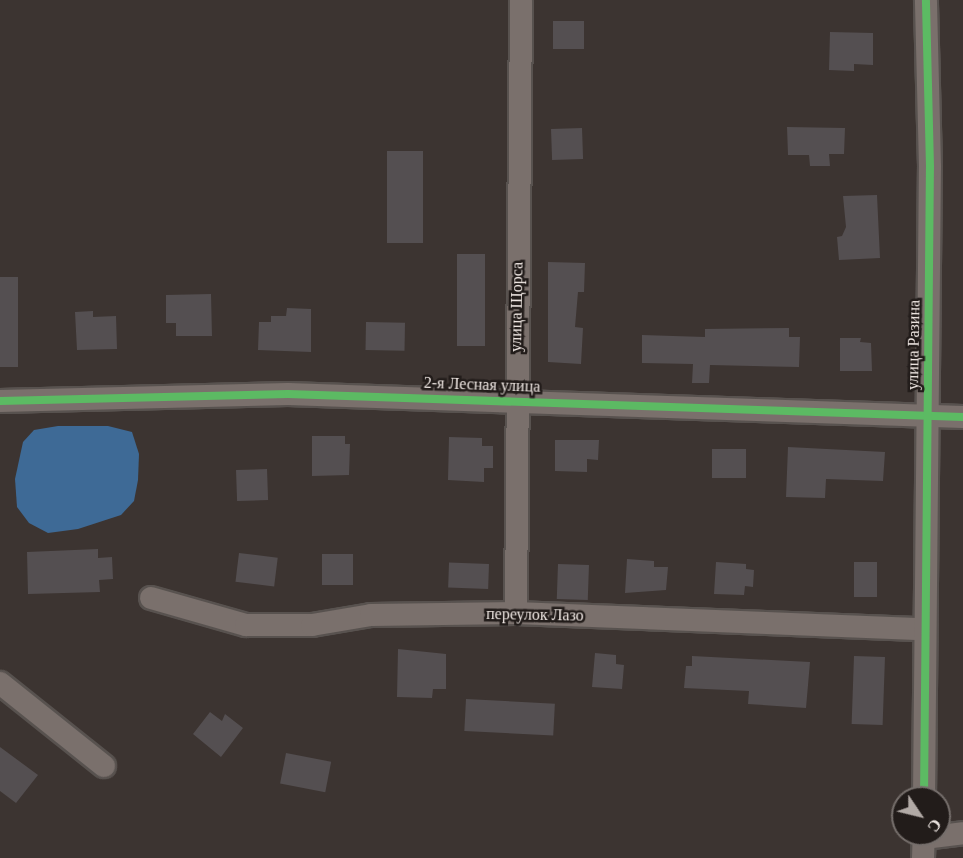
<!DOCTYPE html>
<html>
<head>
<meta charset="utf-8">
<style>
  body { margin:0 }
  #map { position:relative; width:963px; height:858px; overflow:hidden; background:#3c3431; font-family:Georgia,serif }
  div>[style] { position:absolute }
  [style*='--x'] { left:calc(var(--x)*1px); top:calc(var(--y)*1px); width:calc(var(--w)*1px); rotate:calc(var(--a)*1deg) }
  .water>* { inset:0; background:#3e6a96 }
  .building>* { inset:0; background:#544f51; transform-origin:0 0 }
  .roads { filter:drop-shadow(2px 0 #58524f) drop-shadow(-2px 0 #58524f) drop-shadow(0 2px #58524f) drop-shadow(0 -2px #58524f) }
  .minor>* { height:22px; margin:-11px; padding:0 11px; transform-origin:11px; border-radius:11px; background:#7a706c }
  .cycleway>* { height:8px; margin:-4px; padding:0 4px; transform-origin:4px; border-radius:4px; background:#5cba63 }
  span { translate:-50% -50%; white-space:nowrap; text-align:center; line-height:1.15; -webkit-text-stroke:5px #221c1a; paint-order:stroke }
  .street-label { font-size:16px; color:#f1e9e5 }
  .north { position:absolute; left:891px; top:786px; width:60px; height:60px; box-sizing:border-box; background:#221c1a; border:2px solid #756e6b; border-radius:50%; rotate:125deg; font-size:16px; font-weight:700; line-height:24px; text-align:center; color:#f1e9e5 }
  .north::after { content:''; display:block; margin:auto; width:21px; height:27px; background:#b2aaa6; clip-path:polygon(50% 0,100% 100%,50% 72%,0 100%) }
</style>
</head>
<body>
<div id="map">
  <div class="water">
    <i style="clip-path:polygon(58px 426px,108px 426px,132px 432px,139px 454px,138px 480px,134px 501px,121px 515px,78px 529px,48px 533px,29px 523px,17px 507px,15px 479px,23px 442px,34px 430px)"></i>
  </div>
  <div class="building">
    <i style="left:553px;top:21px;width:31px;height:28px"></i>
    <i style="clip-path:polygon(830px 32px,873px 33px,873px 65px,854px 64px,854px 71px,829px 70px)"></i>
    <i style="clip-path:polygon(787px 127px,845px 128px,844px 154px,829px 154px,830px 166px,810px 166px,809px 155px,788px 155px)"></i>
    <i style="left:582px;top:128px;width:31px;height:31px;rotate:88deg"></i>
    <i style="left:387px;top:151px;width:36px;height:92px"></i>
    <i style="clip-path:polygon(877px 195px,880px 258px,839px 260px,837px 237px,842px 236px,846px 227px,843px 196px)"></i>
    <i style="left:457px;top:254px;width:28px;height:92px"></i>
    <i style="clip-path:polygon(548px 262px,585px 263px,584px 292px,578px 292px,575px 327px,583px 328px,581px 364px,548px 362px)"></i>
    <i style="left:0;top:277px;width:18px;height:90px"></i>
    <i style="clip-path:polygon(211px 294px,212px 336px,176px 336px,176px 323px,166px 323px,166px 295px)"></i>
    <i style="clip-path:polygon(287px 308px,311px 309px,311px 352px,258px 350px,259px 322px,271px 322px,271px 316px,286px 316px)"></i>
    <i style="clip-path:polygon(93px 311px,93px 317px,116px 316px,117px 349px,77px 350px,75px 312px)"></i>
    <i style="left:366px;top:322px;width:39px;height:28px;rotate:1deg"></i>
    <i style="clip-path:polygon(789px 328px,789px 337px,800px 337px,799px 367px,710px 365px,709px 383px,692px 383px,693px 364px,642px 363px,642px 335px,705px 337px,705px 329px)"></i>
    <i style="clip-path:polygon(840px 338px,861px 338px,860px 342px,871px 343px,872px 371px,840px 371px)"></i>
    <i style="clip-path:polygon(312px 436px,345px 436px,345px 444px,350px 444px,349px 475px,312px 476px)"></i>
    <i style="clip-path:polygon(449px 437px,482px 438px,482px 446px,493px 446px,493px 468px,484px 468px,484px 482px,448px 480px)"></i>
    <i style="clip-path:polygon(555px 440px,599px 440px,598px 460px,587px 459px,587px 472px,555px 471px)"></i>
    <i style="clip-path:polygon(788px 447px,885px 452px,883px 481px,826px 479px,825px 498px,786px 497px)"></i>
    <i style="left:712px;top:449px;width:34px;height:29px"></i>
    <i style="left:267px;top:469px;width:31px;height:31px;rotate:88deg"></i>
    <i style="clip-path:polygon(98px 549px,98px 558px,112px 557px,113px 579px,99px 580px,100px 592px,28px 594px,27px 552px)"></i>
    <i style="left:239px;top:553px;width:39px;height:29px;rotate:7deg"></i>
    <i style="left:353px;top:554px;width:31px;height:31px;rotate:90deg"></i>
    <i style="clip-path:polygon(627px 559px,654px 561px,654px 567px,668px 567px,666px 590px,625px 593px)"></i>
    <i style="clip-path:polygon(716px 562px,746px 564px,746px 569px,754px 570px,753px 587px,745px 586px,744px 595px,714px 594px)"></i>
    <i style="left:854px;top:562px;width:23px;height:35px"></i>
    <i style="left:489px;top:564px;width:25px;height:40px;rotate:92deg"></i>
    <i style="left:558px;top:564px;width:31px;height:35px;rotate:2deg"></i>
    <i style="clip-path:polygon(398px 649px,446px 654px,446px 689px,433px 689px,432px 698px,397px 697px)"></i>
    <i style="clip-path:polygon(595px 653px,616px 655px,616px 664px,624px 665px,622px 689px,592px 687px)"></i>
    <i style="clip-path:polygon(692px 656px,810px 662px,806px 708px,748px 704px,749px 691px,684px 688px,686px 666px,692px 666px)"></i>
    <i style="left:854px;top:656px;width:31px;height:68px;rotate:2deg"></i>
    <i style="left:466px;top:699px;width:89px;height:32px;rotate:3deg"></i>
    <i style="clip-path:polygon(210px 712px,222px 721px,225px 714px,243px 728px,221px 757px,193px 734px)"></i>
    <i style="clip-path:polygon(0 747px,38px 775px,16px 803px,0 791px)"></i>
    <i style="left:286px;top:753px;width:46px;height:31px;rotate:11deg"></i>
  </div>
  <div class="roads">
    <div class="minor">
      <i style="--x:0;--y:401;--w:288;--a:-1.4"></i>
      <i style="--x:288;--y:394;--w:675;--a:1.95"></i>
      <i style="--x:151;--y:598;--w:99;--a:15.9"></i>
      <i style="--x:246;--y:625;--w:66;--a:0"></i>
      <i style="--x:312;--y:625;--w:60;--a:-9.6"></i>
      <i style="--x:371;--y:615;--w:145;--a:-0.8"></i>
      <i style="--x:516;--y:613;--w:407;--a:2.3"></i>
      <i style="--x:516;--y:613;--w:613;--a:-89.53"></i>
      <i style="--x:0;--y:683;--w:133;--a:38.6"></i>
      <i style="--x:924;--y:798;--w:631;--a:-89.46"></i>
      <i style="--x:930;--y:167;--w:167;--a:-91.4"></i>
      <i style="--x:924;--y:838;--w:39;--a:-7"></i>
      <i style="--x:923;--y:858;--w:24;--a:-88"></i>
    </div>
  </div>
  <div class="cycleway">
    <i style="--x:0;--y:401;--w:288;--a:-1.4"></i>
    <i style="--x:288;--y:394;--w:675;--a:1.95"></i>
    <i style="--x:924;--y:798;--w:631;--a:-89.46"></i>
    <i style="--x:930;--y:167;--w:167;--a:-91.4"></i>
  </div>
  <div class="street-label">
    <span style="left:517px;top:307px;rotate:-89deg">улица Щорса</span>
    <span style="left:914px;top:345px;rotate:-89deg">улица Разина</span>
    <span style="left:482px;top:385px;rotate:2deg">2-я Лесная улица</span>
    <span style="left:535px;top:615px;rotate:1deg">переулок Лазо</span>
  </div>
  <div class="north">С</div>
</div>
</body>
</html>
